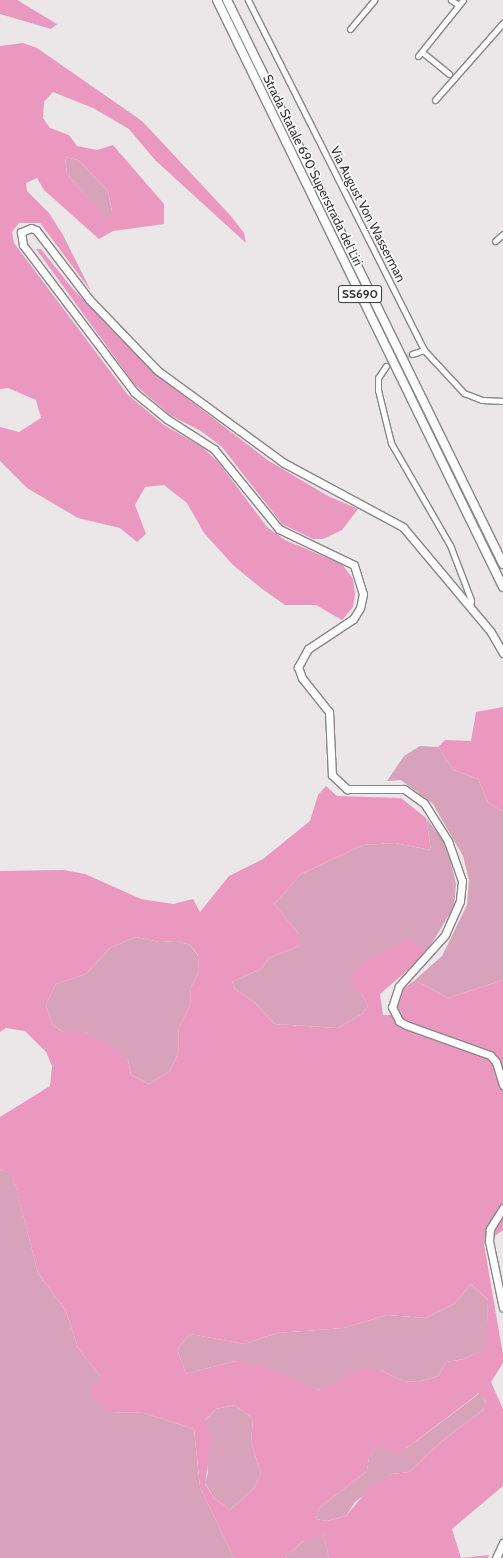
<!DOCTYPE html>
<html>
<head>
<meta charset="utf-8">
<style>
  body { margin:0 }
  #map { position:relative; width:503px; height:1558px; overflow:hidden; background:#ebe6e8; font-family:Cabin,sans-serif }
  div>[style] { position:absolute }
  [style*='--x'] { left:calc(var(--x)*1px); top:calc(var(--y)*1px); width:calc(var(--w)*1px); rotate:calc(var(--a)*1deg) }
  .green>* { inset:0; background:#d8a2bb }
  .forest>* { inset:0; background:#eb98c0 }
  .minor-tunnel>* { height:5px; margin-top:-2.5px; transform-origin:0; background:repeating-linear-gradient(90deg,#c7c2c4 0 5px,transparent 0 7.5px) }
  .roads { filter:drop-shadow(1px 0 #8a8688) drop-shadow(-1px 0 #8a8688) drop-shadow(0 1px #8a8688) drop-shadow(0 -1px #8a8688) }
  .minor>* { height:5px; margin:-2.5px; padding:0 2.5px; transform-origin:2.5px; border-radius:2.5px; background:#fff }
  .secondary>* { height:7px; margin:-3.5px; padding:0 3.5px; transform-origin:3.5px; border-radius:3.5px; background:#fff }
  .trunk>* { height:8px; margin:-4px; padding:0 4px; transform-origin:4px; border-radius:4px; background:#fff }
  span { translate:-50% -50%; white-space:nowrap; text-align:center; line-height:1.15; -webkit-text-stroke:3px #fff; paint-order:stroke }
  .shield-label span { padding:1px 3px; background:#fff; border:1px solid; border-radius:3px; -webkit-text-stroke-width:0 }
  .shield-label { font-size:12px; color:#363435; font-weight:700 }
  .street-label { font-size:13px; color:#363435 }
</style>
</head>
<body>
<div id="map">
  <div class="green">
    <i style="clip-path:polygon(65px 157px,78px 160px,108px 191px,112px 212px,108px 222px,67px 174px)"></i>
    <i style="clip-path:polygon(420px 746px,438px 747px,454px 770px,478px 779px,488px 802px,503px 812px,503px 980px,448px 998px,415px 980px,442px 956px,467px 905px,469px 880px,463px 856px,433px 804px,401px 780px,387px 781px,404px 756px)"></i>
    <i style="clip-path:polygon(426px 818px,443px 840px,450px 859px,456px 884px,454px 907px,424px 956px,361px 993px,368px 1006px,362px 1014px,338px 1028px,275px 1024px,254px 1002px,235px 989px,232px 982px,261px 969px,269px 958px,299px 946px,299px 934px,274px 904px,301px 874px,363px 845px,395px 843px,431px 850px)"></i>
    <i style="clip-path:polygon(136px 937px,159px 942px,177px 941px,190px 945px,198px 956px,199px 971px,191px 987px,190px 1005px,179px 1027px,178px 1053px,170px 1071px,149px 1084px,131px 1075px,128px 1060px,85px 1032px,63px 1032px,52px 1024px,46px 1005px,56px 984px,86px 974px,110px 948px)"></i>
    <i style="clip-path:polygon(0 1169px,13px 1175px,38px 1273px,66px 1311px,78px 1348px,100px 1376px,109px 1412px,144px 1413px,194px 1429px,200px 1487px,234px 1558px,0 1558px)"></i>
    <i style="clip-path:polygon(471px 1284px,488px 1300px,487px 1348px,464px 1359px,446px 1362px,438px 1376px,418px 1382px,403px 1381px,380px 1370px,319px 1390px,235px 1361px,186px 1374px,177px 1349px,190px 1334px,244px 1344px,277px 1333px,344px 1328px,387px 1315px,425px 1318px,454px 1304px)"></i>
    <i style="clip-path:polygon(480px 1393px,486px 1403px,483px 1410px,441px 1442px,409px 1472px,392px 1474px,355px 1502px,346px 1516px,327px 1521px,316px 1519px,319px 1508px,367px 1471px,369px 1457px,378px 1444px,407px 1448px)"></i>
    <i style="clip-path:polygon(235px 1405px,253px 1419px,251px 1442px,261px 1474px,254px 1488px,230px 1510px,214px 1498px,205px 1483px,208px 1473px,205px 1420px,216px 1409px)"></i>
    <i style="clip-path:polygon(323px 1533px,329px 1558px,285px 1558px,302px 1542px)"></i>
  </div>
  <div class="forest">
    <i style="clip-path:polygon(0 0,17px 0,57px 24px,51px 29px,0 14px)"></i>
    <i style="clip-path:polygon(evenodd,23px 43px,37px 48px,142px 121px,230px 215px,244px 233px,246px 243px,155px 160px,129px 129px,93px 108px,53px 92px,44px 102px,43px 118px,50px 128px,69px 135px,77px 146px,97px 150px,113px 145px,164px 204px,164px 224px,113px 231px,99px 239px,44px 190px,37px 178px,26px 183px,27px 191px,49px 213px,63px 235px,91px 291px,40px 223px,19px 223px,12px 232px,14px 243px,128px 395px,164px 425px,202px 447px,219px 463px,267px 527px,285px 540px,342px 564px,353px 579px,355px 594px,353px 607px,342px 620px,316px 605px,285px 605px,261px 588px,233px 565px,204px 533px,187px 503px,164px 485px,145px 487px,135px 505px,146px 534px,137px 542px,120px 528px,78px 518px,27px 488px,0 461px,0 427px,19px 432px,41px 418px,36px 400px,8px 388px,0 389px,0 46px,23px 43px,65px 157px,78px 160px,108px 191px,112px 211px,108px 221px,67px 174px,65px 157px)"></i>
    <i style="clip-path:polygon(36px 249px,41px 249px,72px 288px,158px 376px,269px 461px,328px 496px,358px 509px,342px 530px,323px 539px,313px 539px,282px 524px,222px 447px,201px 431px,170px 415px,135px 385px)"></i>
    <i style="clip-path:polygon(503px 707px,503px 812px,488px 802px,478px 779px,454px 770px,438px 747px,445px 740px,471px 741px,476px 712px)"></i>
    <i style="clip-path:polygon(evenodd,326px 786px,337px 796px,401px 798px,426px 818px,431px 850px,395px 843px,363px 845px,301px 874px,274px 904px,299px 934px,299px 946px,269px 958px,261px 969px,232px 982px,235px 989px,254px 1002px,275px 1024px,338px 1028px,362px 1014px,368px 1006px,361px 993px,350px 987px,355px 968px,408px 939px,420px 944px,424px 956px,380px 994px,383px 1015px,399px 1015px,396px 1006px,402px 990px,415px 980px,448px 998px,503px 980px,503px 1230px,484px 1244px,503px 1355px,503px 1363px,491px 1382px,503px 1409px,503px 1486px,452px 1529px,461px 1558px,489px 1555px,488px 1558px,329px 1558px,323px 1534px,302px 1542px,285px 1558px,234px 1558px,200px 1487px,194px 1429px,144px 1413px,109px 1412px,89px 1393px,100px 1376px,78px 1348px,66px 1311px,38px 1273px,13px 1176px,0 1169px,0 1117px,50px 1086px,52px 1066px,46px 1052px,25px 1031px,6px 1028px,0 1032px,0 871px,64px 870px,85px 874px,141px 899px,173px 904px,193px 899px,200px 912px,229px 876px,263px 859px,310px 821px,318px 795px,326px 786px,136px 937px,159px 942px,177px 941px,190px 945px,198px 955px,199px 971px,191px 987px,190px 1005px,179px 1027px,178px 1053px,170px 1071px,149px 1084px,131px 1075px,128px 1060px,116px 1048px,85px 1032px,63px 1032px,52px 1024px,46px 1005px,56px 984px,86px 974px,110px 948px,136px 937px,326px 786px,471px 1284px,488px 1300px,486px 1348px,464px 1359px,446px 1362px,438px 1376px,418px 1382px,403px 1381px,380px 1370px,362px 1368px,319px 1390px,261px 1365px,235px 1361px,186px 1374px,177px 1349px,190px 1334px,244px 1344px,277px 1333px,344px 1328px,387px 1315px,425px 1318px,454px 1304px,471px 1284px,326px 786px,479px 1393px,486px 1402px,483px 1410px,441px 1442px,409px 1472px,392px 1474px,371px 1486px,346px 1516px,327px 1521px,316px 1519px,319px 1508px,367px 1471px,369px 1457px,378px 1445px,395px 1453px,407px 1448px,479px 1393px,326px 786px,235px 1405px,253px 1419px,251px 1442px,261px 1474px,254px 1488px,230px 1510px,214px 1498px,205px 1484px,212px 1438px,205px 1420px,216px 1409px,235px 1405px)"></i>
  </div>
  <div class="minor-tunnel">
    <i style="--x:386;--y:366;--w:29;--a:-25"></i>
  </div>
  <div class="roads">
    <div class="minor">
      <i style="--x:248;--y:0;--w:392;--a:63.3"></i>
      <i style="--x:424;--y:350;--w:59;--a:47.1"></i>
      <i style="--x:464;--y:393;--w:19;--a:21"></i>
      <i style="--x:482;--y:400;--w:21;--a:3"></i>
      <i style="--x:451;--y:0;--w:9;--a:32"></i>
      <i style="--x:350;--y:29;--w:38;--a:-50"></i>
      <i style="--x:422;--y:52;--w:35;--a:39"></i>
      <i style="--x:418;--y:56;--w:72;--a:-51.2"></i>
      <i style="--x:435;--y:100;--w:103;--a:-48.6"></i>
      <i style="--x:495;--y:241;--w:11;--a:-41"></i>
      <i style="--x:412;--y:354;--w:13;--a:-18"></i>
      <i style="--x:386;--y:366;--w:14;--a:124"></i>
      <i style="--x:378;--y:378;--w:12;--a:90"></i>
      <i style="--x:378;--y:390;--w:55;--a:76.2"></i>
      <i style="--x:391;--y:443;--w:118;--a:60"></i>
      <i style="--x:450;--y:545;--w:59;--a:69.1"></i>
      <i style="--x:471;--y:600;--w:7;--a:98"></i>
    </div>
    <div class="secondary">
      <i style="--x:503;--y:653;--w:24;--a:-120"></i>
      <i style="--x:491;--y:632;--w:137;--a:-130"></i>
      <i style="--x:403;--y:527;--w:135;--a:-151.7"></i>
      <i style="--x:284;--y:463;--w:157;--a:-143.8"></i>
      <i style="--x:157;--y:370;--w:98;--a:-133.8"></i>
      <i style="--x:89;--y:299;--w:87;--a:-127.5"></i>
      <i style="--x:36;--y:230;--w:5;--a:-158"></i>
      <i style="--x:31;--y:228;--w:11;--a:158"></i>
      <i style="--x:21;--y:232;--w:13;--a:81"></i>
      <i style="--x:23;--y:245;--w:184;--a:52.9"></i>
      <i style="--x:134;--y:392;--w:43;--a:39.3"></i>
      <i style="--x:167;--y:419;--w:56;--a:32.6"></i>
      <i style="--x:214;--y:449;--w:103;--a:50.9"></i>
      <i style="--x:279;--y:529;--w:83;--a:25.6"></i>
      <i style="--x:354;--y:565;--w:30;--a:73"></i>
      <i style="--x:363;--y:594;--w:14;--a:102"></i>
      <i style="--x:360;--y:608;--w:13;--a:122"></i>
      <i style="--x:353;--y:619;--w:54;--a:146.3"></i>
      <i style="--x:308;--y:649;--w:21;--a:119"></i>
      <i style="--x:298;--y:667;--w:12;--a:70"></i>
      <i style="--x:302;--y:678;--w:43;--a:51.5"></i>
      <i style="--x:329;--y:712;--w:63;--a:87.3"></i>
      <i style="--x:332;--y:775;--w:21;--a:43"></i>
      <i style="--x:347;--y:789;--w:57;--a:0"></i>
      <i style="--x:404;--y:789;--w:24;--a:35"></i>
      <i style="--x:424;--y:803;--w:45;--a:57.7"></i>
      <i style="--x:448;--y:841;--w:42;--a:70.7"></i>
      <i style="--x:462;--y:881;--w:20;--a:96"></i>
      <i style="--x:460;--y:901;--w:37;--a:114"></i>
      <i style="--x:445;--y:935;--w:69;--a:132"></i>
      <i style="--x:399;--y:986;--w:22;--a:108"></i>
      <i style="--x:392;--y:1007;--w:16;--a:63"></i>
      <i style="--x:399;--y:1021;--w:8;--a:30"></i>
      <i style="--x:406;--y:1025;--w:89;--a:19.7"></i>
      <i style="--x:490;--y:1055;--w:9;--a:49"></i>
      <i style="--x:496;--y:1062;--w:24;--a:73"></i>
      <i style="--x:503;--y:1208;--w:25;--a:122"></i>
      <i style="--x:490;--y:1229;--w:12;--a:95"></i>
      <i style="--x:489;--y:1241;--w:68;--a:78.2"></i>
      <i style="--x:496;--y:1558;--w:17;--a:-65"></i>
    </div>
    <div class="trunk">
      <i style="--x:217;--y:0;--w:653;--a:64.02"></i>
      <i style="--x:227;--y:0;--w:628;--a:63.92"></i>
    </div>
  </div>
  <div class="shield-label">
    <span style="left:360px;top:294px">SS690</span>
  </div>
  <div class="street-label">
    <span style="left:313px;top:170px;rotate:64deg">Strada Statale 690 Superstrada del Liri</span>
    <span style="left:368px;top:214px;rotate:63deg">Via August Von Wasserman</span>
  </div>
</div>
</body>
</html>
